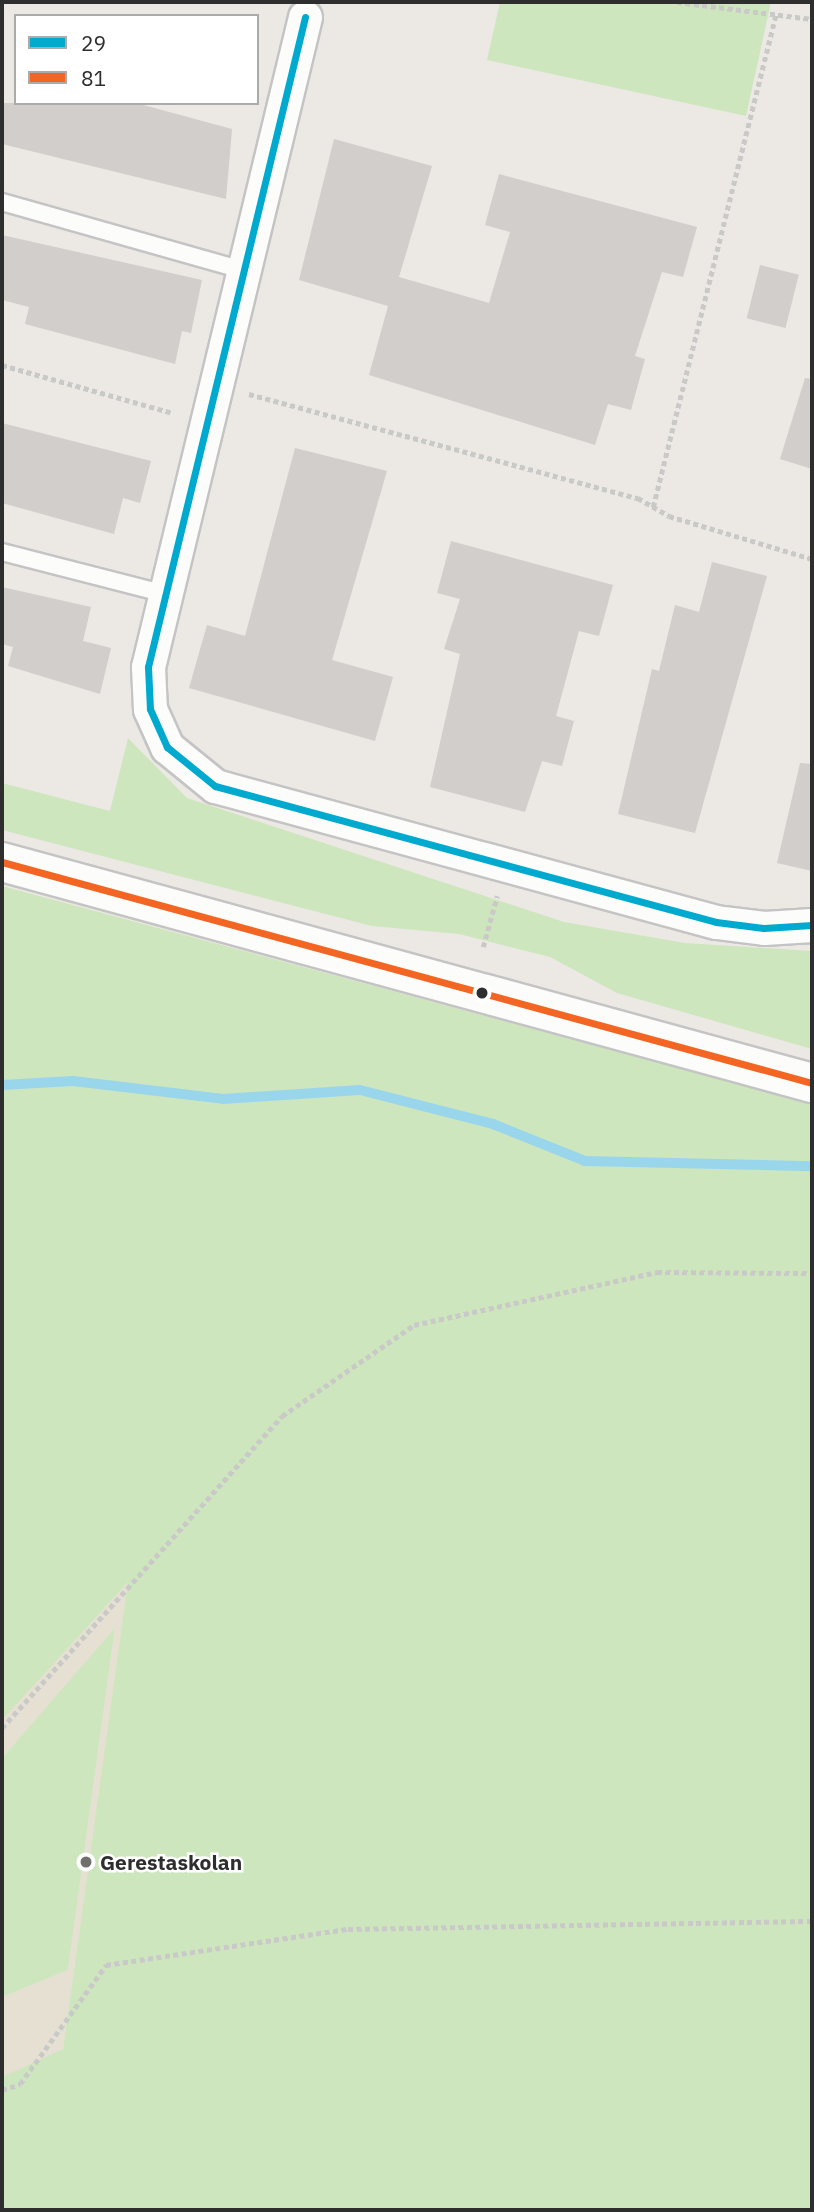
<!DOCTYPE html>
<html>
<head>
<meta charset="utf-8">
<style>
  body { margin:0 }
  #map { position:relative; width:814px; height:2212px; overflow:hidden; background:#ece8e4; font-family:"IBM Plex Sans",sans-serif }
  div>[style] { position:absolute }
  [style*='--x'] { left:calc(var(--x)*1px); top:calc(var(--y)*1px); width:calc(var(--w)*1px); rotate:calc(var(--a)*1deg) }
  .education>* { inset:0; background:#e6e0d3 }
  .green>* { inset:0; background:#cee6be }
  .stream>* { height:10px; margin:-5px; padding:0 5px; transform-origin:5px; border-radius:5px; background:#99d6ec }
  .building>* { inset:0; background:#d1cecb; transform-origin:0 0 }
  .path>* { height:4.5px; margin-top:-2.25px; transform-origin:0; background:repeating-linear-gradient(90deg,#c9c9c8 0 5px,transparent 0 8.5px) }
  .roads { filter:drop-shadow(2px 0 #c5c4c5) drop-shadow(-2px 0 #c5c4c5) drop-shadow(0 2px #c5c4c5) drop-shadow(0 -2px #c5c4c5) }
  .service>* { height:16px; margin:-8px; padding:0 8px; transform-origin:8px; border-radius:8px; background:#fcfcfb }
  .minor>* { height:33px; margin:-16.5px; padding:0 16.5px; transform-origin:16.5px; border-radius:16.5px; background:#fcfcfb }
  .secondary>* { height:38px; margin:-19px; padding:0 19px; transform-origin:19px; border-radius:19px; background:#fcfcfb }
  .bus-1>* { height:7px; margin:-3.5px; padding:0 3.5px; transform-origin:3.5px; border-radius:3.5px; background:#00a9ce }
  .bus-2>* { height:7px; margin:-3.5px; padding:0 3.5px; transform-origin:3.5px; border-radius:3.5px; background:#f26522 }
  .dots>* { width:19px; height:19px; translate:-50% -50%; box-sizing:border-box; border:4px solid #fff; border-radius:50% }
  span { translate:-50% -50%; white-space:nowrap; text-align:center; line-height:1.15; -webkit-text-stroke:5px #fff; paint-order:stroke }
  .poi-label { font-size:21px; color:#2e2e2e; font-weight:700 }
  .left { translate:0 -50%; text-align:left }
  .frame { position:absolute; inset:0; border:4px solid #2e2e2e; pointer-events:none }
  .legend { position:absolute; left:14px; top:14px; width:245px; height:91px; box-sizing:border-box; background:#fff; border:2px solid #ababab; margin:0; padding:9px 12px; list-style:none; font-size:21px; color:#2e2e2e }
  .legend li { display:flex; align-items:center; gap:14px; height:35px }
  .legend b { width:35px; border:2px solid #ababab }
</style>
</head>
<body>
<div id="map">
  <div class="education">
    <i style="clip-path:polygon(2px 1536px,133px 1550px,63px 2049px,2px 2210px,2px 1997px,68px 1970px,115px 1629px,2px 1758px)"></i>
  </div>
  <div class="green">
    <i style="clip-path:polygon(500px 2px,771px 2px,746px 116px,487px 60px)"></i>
    <i style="clip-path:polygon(128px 738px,187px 798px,564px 922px,685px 943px,812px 951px,812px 1049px,617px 993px,550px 957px,459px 934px,372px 926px,2px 830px,2px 783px,110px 811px)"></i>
    <i style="clip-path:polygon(2px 886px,812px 1104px,812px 2210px,2px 2210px,2px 2077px,63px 2049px,128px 1582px,2px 1720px)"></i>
    <i style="clip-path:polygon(115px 1628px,68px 1970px,2px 1997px,2px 1758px)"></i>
  </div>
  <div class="stream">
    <i style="--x:2;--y:1085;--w:71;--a:-3.2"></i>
    <i style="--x:73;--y:1081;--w:151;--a:6.8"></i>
    <i style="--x:223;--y:1099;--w:137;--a:-3.8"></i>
    <i style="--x:360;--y:1090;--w:137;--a:14.3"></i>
    <i style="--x:493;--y:1124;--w:99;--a:21.9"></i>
    <i style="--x:585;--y:1161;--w:227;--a:1.3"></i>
  </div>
  <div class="building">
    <i style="clip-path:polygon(2px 103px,136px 103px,232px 129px,226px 199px,2px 144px)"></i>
    <i style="clip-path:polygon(334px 139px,432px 166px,399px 277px,489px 303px,510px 232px,485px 225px,499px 174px,697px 227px,683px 277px,662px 272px,635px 356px,645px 359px,631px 410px,608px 404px,595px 445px,369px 375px,388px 306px,299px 280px)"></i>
    <i style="clip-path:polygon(2px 235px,202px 280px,191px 333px,182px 331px,175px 364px,25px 324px,29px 307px,2px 300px)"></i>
    <i style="left:760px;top:265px;width:40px;height:55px;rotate:14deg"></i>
    <i style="clip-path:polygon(805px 378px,812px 379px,812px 469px,780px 459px)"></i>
    <i style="clip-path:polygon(2px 423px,151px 461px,140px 503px,123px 498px,114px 534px,2px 503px)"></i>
    <i style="clip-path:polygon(295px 448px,387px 471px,332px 660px,393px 677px,375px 741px,189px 688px,207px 625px,245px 636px)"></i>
    <i style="clip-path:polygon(451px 541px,613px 585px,599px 636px,579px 631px,556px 716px,574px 721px,562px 766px,542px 761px,525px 812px,430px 787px,460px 654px,444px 649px,460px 599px,437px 593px)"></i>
    <i style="clip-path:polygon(712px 562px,767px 576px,695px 833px,618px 814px,652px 669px,659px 671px,675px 605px,699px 612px)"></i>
    <i style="clip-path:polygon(2px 587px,91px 607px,83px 641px,111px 648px,100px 694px,8px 666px,13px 647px,2px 644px)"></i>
    <i style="clip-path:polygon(800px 763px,812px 764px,812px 871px,777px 863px)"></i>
  </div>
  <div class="path">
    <i style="--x:677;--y:2;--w:136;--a:7.2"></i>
    <i style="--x:2;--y:365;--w:178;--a:15.7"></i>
    <i style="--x:249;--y:394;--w:403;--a:15"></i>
    <i style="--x:638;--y:498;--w:36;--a:30"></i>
    <i style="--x:669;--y:516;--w:149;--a:16.7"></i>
    <i style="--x:653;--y:507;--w:508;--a:-75.99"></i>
    <i style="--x:483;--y:947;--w:53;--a:-74.6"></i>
    <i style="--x:2;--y:1728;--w:419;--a:-48.1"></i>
    <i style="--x:282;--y:1416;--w:160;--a:-34.6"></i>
    <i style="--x:414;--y:1325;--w:249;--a:-12.3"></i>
    <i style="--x:657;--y:1272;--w:155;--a:0.4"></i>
    <i style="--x:2;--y:2090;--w:19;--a:-18"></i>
    <i style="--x:20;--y:2084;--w:147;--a:-54.1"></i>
    <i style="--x:106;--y:1965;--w:245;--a:-8.5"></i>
    <i style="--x:348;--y:1929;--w:464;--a:-1"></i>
  </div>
  <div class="roads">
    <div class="service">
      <i style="--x:2;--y:202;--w:250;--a:15.8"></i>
      <i style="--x:2;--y:552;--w:168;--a:14.4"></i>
    </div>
    <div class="minor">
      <i style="--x:305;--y:17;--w:669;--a:103.58"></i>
      <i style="--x:148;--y:667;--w:42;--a:87.3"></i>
      <i style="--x:150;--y:709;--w:42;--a:65.9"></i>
      <i style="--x:167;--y:747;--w:62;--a:39.1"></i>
      <i style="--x:215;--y:786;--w:519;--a:15.19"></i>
      <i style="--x:716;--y:922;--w:48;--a:7.1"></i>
      <i style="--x:764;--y:928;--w:48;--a:-3.6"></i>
    </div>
    <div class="secondary">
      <i style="--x:2;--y:862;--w:840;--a:15.26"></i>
    </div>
  </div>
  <div class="bus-1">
    <i style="--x:305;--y:17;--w:669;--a:103.58"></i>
    <i style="--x:148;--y:667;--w:42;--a:87.3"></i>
    <i style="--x:150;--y:709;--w:42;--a:65.9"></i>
    <i style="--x:167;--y:747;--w:62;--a:39.1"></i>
    <i style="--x:215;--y:786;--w:519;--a:15.19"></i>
    <i style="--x:716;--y:922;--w:48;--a:7.1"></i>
    <i style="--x:764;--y:928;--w:48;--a:-3.6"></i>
  </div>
  <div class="bus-2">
    <i style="--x:2;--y:862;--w:840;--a:15.26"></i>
  </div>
  <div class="dots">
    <i style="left:482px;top:993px;background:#2e2e2e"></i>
    <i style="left:86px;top:1862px;background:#706f6e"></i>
  </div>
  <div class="poi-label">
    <span class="left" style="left:100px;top:1862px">Gerestaskolan</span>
  </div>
  <div class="frame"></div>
  <ul class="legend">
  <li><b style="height:9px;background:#00a9ce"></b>29</li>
  <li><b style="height:9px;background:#f26522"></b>81</li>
  </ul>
</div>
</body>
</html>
